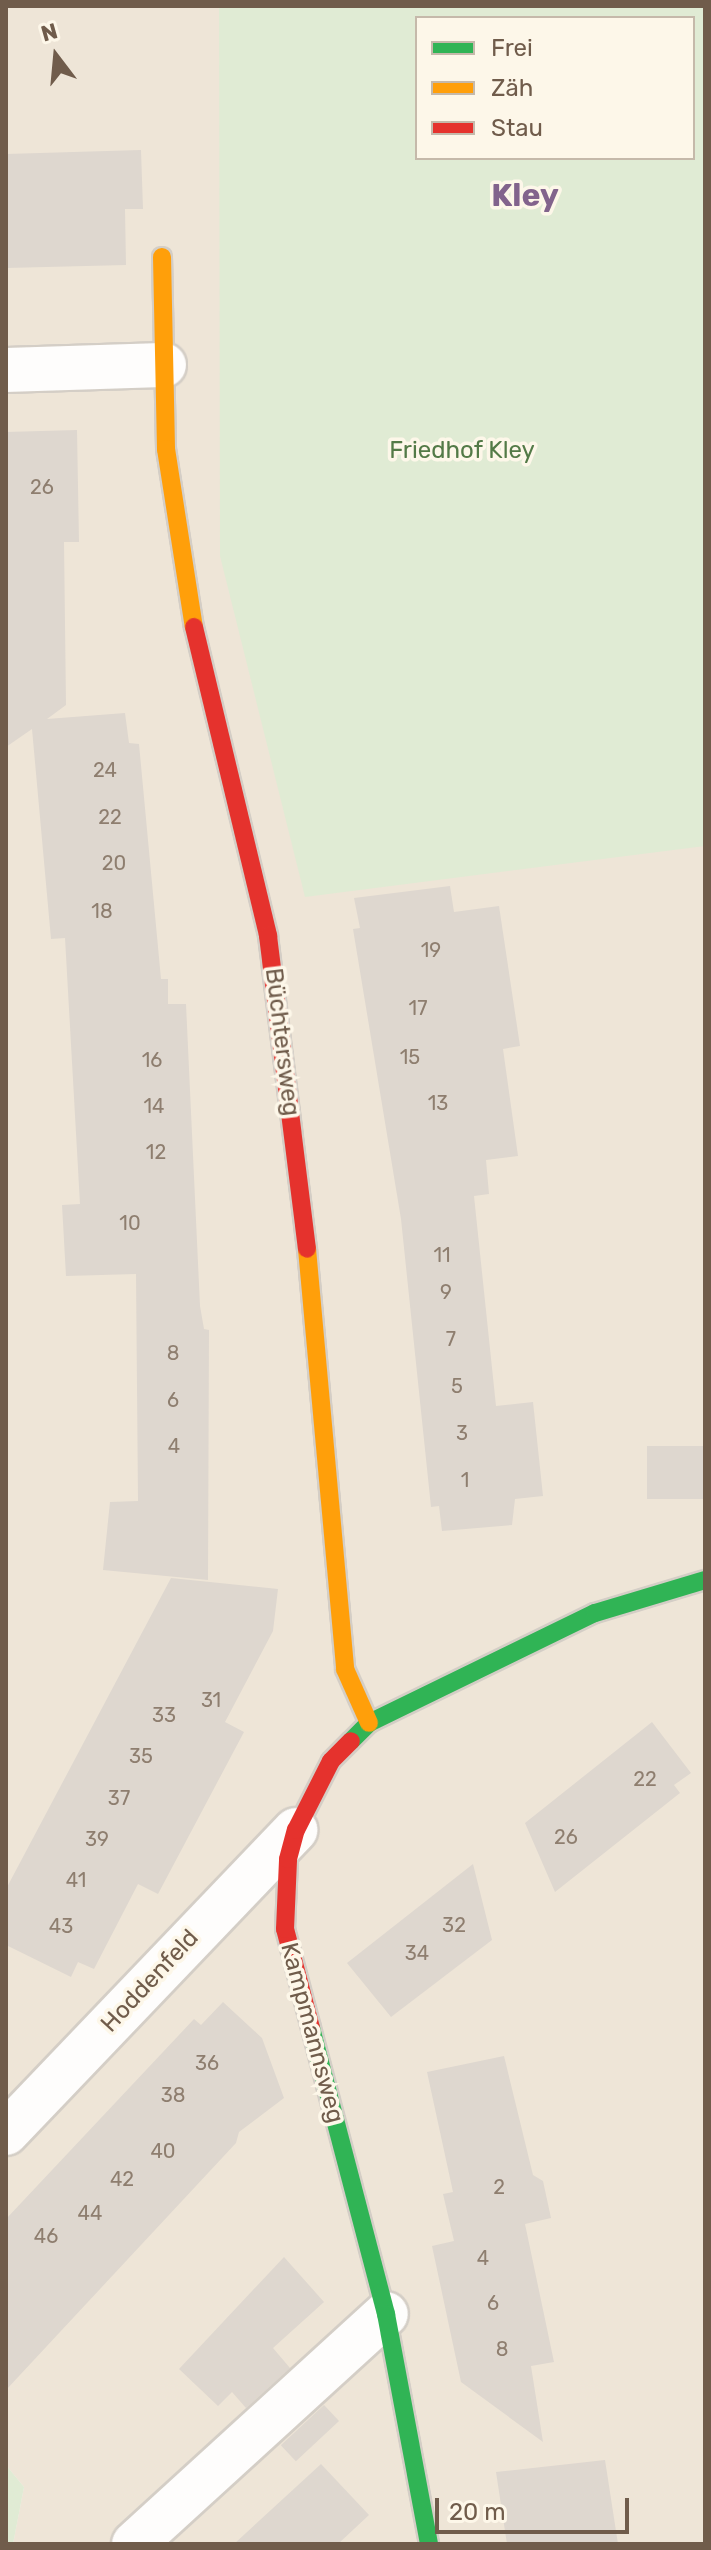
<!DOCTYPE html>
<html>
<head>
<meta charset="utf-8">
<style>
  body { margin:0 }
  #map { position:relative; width:711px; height:2550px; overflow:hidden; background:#f5f1e9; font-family:Rubik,sans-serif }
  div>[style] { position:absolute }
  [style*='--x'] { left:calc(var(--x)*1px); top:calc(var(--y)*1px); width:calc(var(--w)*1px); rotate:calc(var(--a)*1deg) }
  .residential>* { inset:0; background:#eee5d7 }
  .green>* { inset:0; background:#e0ebd4 }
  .building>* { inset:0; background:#ded7cf; transform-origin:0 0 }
  .roads { filter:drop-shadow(2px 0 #d4cec6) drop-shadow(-2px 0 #d4cec6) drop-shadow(0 2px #d4cec6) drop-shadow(0 -2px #d4cec6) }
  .street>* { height:44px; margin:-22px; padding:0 22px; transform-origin:22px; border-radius:22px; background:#fefdfc }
  .fast>* { height:18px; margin:-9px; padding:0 9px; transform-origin:9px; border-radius:9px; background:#30b455 }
  .slow>* { height:18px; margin:-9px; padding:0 9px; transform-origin:9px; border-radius:9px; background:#ff9f0a }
  .jam>* { height:18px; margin:-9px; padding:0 9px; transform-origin:9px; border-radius:9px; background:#e5322d }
  span { translate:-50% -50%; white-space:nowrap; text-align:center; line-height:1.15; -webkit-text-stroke:7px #fdf7e9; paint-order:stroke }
  .number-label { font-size:20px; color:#8e7e6f }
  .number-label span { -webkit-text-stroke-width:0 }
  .park-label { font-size:24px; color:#537a47 }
  .street-label { font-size:24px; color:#705c4b }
  .district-label { font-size:32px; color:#82638c; font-weight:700 }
  .frame { position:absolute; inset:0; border:8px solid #705c4b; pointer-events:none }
  .legend { position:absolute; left:415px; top:16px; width:280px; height:144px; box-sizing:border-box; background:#fdf7e9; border:2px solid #c5b9aa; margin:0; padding:10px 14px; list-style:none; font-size:24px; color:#705c4b }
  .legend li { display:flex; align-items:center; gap:16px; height:40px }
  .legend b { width:40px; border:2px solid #c5b9aa }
  .north { position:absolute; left:16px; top:16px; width:80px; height:80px; -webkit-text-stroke:6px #fdf7e9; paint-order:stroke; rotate:344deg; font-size:22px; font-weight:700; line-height:32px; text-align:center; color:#705c4b }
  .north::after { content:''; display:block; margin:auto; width:28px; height:36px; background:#705c4b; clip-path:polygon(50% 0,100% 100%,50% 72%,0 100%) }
  .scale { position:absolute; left:435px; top:2498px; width:194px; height:36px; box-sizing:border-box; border:4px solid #705c4b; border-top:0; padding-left:10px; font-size:24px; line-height:28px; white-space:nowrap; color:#705c4b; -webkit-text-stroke:6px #fdf7e9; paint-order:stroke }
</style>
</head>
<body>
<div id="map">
  <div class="residential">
    <i style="clip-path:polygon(evenodd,6px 6px,705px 6px,705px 2544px,13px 2544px,24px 2487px,6px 2465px,6px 6px,417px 18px,693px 18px,693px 158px,417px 158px,417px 18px)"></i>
  </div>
  <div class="green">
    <i style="clip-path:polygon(evenodd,219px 6px,705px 6px,705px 846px,305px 897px,220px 556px,219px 6px,417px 18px,693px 18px,693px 158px,417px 158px,417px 18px)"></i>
    <i style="clip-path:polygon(6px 2465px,24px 2487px,13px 2544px,6px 2544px)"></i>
  </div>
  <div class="building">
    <i style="clip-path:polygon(141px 150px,143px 209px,125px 209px,126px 265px,6px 268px,6px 154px)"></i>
    <i style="clip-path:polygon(77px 430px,79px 542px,64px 542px,66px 705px,47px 719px,125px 713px,129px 743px,139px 744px,161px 979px,168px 979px,168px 1004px,186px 1004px,200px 1306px,204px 1329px,209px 1330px,208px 1580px,103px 1570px,110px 1502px,138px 1501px,136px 1274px,66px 1276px,62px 1205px,80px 1204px,65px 938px,51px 939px,32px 729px,6px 747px,6px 432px)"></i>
    <i style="clip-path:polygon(450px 886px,454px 912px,499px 906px,520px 1046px,503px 1049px,518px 1156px,486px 1160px,489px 1194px,474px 1196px,496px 1406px,533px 1402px,543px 1496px,515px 1499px,512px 1525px,442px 1531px,439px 1506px,431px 1507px,401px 1219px,353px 929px,360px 928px,354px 898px)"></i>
    <i style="left:705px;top:1446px;width:53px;height:58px;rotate:90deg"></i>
    <i style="clip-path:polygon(171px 1578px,278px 1589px,273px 1631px,225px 1722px,244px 1732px,158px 1894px,138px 1884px,94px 1969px,78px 1962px,71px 1977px,6px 1945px,6px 1889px)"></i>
    <i style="clip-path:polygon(652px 1722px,691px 1773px,674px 1785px,680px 1793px,555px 1892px,525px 1823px)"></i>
    <i style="clip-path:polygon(473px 1864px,492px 1940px,391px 2017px,347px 1963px)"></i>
    <i style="clip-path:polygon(223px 2002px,262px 2038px,284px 2098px,239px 2132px,236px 2143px,6px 2390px,6px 2219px,194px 2019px,201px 2025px)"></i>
    <i style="clip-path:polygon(504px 2056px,533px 2175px,543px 2181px,551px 2218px,525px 2224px,554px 2362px,531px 2366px,543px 2442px,461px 2382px,432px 2246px,454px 2241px,443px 2194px,453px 2192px,427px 2072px)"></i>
    <i style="clip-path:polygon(284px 2257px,324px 2302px,273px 2348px,290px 2368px,246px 2408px,232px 2392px,218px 2406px,179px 2369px)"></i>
    <i style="left:324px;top:2405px;width:22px;height:59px;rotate:47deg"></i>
    <i style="clip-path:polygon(605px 2460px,618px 2544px,507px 2544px,496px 2472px)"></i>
    <i style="clip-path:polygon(321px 2464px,369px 2515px,338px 2544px,234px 2544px)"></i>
  </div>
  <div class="roads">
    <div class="street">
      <i style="--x:6;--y:370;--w:158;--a:-1.8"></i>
      <i style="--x:6;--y:2133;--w:419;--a:-46.3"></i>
      <i style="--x:134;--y:2544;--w:341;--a:-42.4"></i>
    </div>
    <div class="fast">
      <i style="--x:351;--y:1741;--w:25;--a:-45"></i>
      <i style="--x:369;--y:1723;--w:251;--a:-26"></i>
      <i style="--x:595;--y:1613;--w:115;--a:-16.7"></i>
      <i style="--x:311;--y:2028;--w:296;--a:75.3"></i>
      <i style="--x:386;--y:2314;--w:234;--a:79.4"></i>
    </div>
    <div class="slow">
      <i style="--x:162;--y:257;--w:192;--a:88.8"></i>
      <i style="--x:166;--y:449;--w:180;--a:81.1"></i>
      <i style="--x:307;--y:1249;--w:422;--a:84.8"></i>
      <i style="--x:345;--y:1669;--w:59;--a:66"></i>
    </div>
    <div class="jam">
      <i style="--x:194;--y:627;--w:318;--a:76.5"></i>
      <i style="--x:268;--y:936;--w:315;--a:82.9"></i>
      <i style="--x:311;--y:2028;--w:102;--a:-104.7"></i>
      <i style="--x:285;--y:1929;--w:70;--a:-87.5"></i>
      <i style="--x:288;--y:1859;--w:30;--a:-75"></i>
      <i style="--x:296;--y:1830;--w:77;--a:-63.1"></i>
      <i style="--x:331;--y:1761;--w:28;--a:-45"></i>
    </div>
  </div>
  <div class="number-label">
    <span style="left:42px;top:487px">26</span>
    <span style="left:105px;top:770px">24</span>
    <span style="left:110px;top:817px">22</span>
    <span style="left:114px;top:863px">20</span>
    <span style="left:102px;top:911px">18</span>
    <span style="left:431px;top:950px">19</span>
    <span style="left:418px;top:1008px">17</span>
    <span style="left:410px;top:1057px">15</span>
    <span style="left:152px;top:1060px">16</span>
    <span style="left:438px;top:1103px">13</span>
    <span style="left:154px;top:1106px">14</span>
    <span style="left:156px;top:1152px">12</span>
    <span style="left:130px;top:1223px">10</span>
    <span style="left:442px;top:1255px">11</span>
    <span style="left:446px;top:1292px">9</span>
    <span style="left:451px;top:1339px">7</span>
    <span style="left:173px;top:1353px">8</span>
    <span style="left:457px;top:1386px">5</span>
    <span style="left:173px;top:1400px">6</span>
    <span style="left:462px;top:1433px">3</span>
    <span style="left:174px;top:1446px">4</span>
    <span style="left:465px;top:1480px">1</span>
    <span style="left:211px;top:1700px">31</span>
    <span style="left:164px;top:1715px">33</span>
    <span style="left:141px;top:1756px">35</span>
    <span style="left:645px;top:1779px">22</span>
    <span style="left:119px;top:1798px">37</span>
    <span style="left:566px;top:1837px">26</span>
    <span style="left:97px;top:1839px">39</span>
    <span style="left:76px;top:1880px">41</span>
    <span style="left:454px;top:1925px">32</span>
    <span style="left:61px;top:1926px">43</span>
    <span style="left:417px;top:1953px">34</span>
    <span style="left:207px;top:2063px">36</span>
    <span style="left:173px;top:2095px">38</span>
    <span style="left:163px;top:2151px">40</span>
    <span style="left:122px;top:2179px">42</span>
    <span style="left:499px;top:2187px">2</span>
    <span style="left:90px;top:2213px">44</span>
    <span style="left:46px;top:2236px">46</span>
    <span style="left:483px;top:2258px">4</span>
    <span style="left:493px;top:2303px">6</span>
    <span style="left:502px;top:2349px">8</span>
  </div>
  <div class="park-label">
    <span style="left:462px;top:451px">Friedhof Kley</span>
  </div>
  <div class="street-label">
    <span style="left:282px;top:1042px;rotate:83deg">Büchtersweg</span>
    <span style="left:150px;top:1981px;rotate:-47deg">Hoddenfeld</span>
    <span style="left:312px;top:2033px;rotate:75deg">Kampmannsweg</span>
  </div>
  <div class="district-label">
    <span style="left:525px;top:195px">Kley</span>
  </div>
  <div class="frame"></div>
  <ul class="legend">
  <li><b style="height:10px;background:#30b455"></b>Frei</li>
  <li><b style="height:10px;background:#ff9f0a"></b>Zäh</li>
  <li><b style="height:10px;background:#e5322d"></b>Stau</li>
  </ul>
  <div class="north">N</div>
  <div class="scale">20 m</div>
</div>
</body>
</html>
